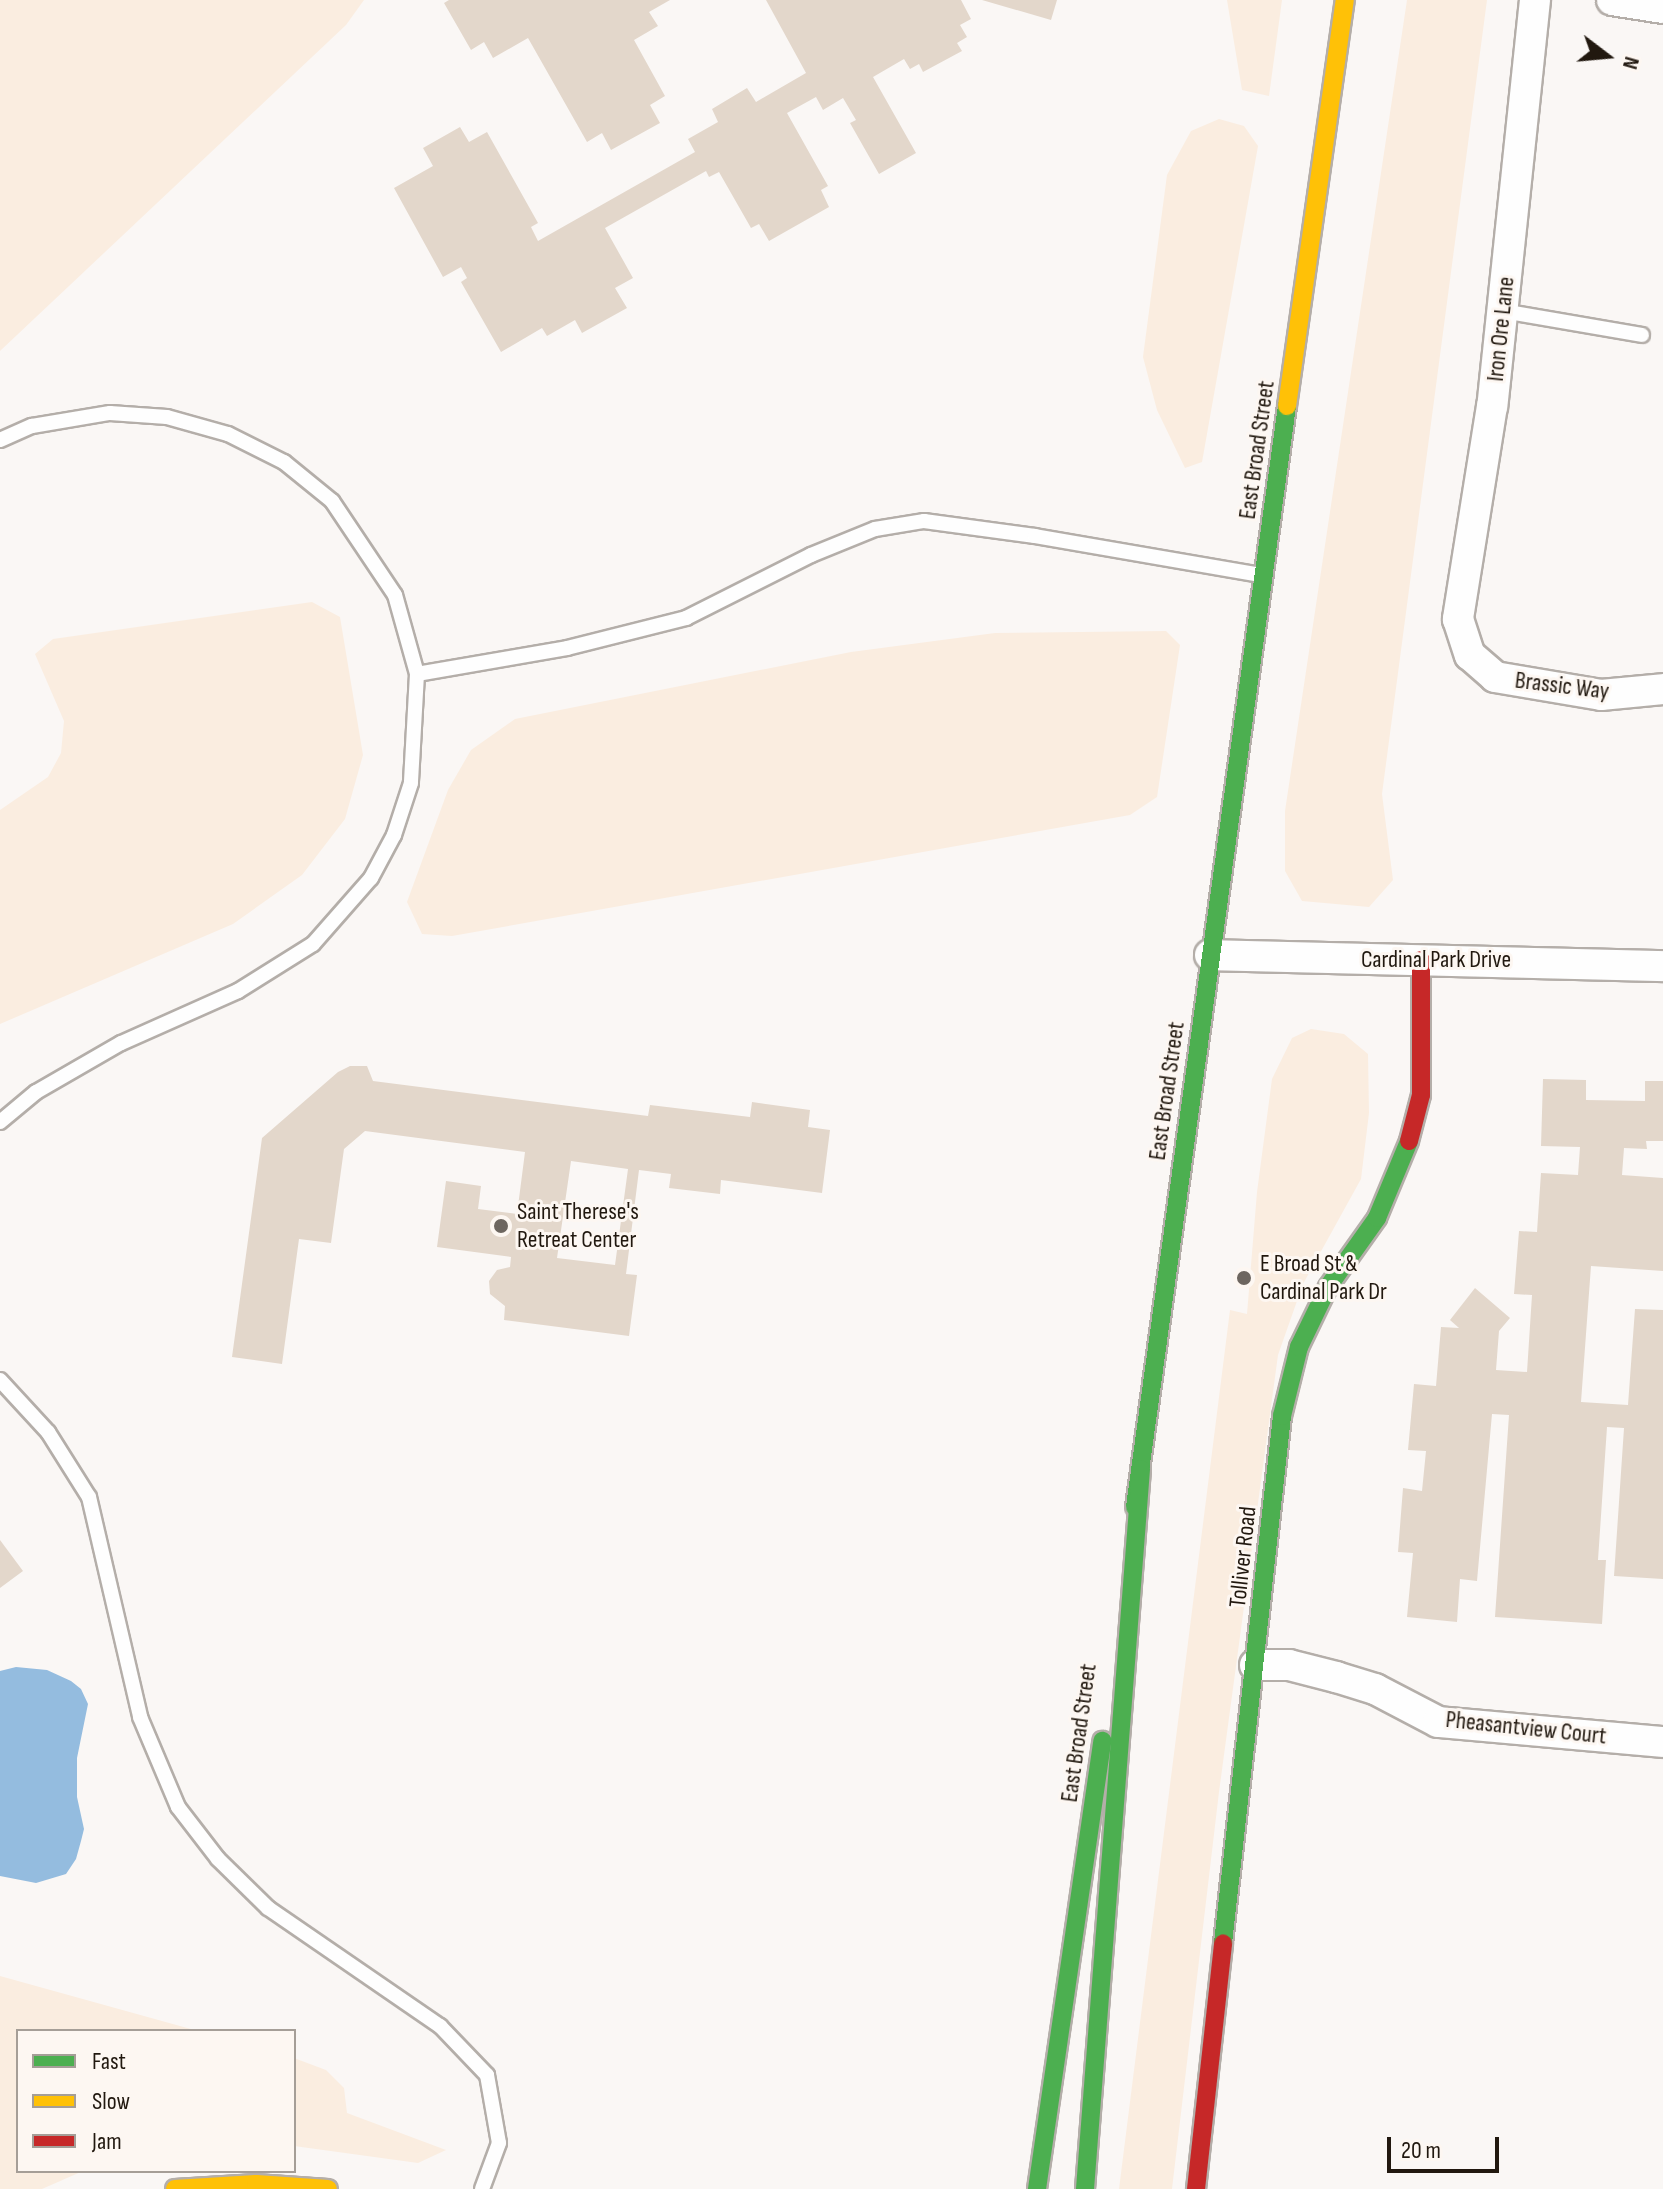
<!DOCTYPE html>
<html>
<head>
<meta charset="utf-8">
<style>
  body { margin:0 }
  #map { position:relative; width:1663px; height:2189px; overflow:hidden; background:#faf7f5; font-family:"Sofia Sans Condensed",sans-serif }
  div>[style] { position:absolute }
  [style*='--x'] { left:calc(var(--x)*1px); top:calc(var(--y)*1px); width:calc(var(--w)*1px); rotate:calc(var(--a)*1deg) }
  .green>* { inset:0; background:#faede0 }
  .water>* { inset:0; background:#94bcdf }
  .building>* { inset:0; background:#e3d7cb }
  .roads { filter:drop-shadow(2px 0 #b4aea9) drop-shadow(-2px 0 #b4aea9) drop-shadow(0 2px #b4aea9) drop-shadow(0 -2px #b4aea9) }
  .lane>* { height:14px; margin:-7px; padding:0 7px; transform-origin:7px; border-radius:7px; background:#fefefe }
  .street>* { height:30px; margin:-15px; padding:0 15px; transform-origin:15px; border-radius:15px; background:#fefefe }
  .fast>* { height:18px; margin:-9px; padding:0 9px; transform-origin:9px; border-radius:9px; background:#4caf50 }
  .slow>* { height:18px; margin:-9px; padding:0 9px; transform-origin:9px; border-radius:9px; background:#ffc107 }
  .jam>* { height:18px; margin:-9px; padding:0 9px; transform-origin:9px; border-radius:9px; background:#c62828 }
  .dots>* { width:22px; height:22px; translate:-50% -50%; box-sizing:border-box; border:4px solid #fdf7f2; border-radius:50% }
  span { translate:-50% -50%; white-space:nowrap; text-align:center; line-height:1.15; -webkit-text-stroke:6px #fdf7f2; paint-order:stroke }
  .street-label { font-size:24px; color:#21180f }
  .poi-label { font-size:24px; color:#21180f }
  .left { translate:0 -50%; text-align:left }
  .legend { position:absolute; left:16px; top:2029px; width:280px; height:144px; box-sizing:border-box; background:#fdf7f2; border:2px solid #a59e97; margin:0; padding:10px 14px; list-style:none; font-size:24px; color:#21180f }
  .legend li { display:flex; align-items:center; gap:16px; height:40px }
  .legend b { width:40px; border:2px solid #a59e97 }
  .north { position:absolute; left:1567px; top:16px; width:80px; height:80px; -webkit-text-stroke:6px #fdf7f2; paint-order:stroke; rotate:106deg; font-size:22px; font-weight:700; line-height:32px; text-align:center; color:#21180f }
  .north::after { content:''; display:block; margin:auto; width:28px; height:36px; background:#21180f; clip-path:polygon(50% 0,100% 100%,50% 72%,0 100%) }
  .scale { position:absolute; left:1387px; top:2137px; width:112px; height:36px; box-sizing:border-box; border:4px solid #21180f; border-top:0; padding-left:10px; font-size:24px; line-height:28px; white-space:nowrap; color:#21180f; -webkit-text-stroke:6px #fdf7f2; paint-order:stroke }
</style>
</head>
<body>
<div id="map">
  <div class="green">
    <i style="clip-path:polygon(0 0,364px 0,346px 25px,0 351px)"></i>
    <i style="clip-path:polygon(1227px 0,1282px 0,1269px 96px,1242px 90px)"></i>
    <i style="clip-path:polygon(1407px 0,1487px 0,1382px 794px,1393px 880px,1369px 907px,1302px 901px,1285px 871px,1285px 811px)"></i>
    <i style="clip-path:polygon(1219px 119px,1244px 126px,1258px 146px,1202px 462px,1185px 468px,1157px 410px,1143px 357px,1167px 175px,1191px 131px)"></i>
    <i style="clip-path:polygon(312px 602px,340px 617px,363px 755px,345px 819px,302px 875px,233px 924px,0 1024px,0 810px,48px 777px,61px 753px,64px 721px,35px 654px,53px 639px)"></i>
    <i style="clip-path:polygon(1166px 631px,1180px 645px,1157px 797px,1130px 815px,452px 936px,422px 934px,407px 902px,448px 790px,471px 750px,515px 719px,851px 652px,995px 633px)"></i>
    <i style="clip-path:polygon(1311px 1029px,1344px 1034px,1368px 1054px,1369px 1113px,1361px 1179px,1303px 1284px,1278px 1355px,1219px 1792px,1172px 2189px,1119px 2189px,1230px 1310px,1247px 1314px,1257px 1192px,1272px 1079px,1292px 1038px)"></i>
    <i style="clip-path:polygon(0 1976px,198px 2031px,18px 2031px,18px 2171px,83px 2171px,42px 2189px,0 2189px)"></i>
    <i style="clip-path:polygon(294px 2058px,326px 2070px,344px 2088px,347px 2113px,446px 2150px,418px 2163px,294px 2146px)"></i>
  </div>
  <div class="water">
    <i style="clip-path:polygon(16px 1667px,47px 1670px,71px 1681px,81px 1689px,88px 1704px,77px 1758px,77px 1797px,84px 1829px,81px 1841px,76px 1859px,66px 1874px,36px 1883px,0 1876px,0 1671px)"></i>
  </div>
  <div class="building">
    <i style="clip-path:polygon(449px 0,670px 0,649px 12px,658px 26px,634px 40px,665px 96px,650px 105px,660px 123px,611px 150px,602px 133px,587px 142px,528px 38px,493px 58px,484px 42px,471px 50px,444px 3px)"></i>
    <i style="clip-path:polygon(766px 0,961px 0,971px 19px,960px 25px,967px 37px,957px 43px,962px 51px,923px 72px,919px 64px,910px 69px,904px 59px,873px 77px,916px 153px,879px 174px,850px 123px,856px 120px,843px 98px,823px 110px,816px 97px,787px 113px,828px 186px,821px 190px,829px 207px,769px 241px,759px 224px,751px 228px,719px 172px,709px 177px,706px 171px,605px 228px,633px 278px,615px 288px,627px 308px,582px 333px,575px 320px,547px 336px,542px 328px,501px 352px,461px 282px,467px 278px,461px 267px,443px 277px,394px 188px,433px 166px,423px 148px,460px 127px,469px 142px,487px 132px,538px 223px,531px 227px,538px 241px,695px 152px,688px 139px,718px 122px,712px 109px,747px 88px,756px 102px,806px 73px)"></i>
    <i style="clip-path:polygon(982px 0,1057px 0,1051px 20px)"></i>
    <i style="clip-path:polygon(evenodd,350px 1066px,367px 1066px,373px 1081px,648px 1116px,650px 1105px,750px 1117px,752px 1102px,810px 1110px,808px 1127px,830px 1130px,822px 1193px,721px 1180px,720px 1194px,669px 1188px,671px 1174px,639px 1170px,626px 1274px,637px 1275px,629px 1336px,504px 1320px,505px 1306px,490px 1294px,489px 1281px,497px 1270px,510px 1267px,511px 1257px,437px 1247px,446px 1181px,481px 1186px,478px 1209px,517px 1214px,525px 1152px,365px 1131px,344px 1149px,331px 1243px,299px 1239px,282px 1364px,232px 1357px,262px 1138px,338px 1072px,350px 1066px,571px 1161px,628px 1169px,615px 1265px,557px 1258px,571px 1161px)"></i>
    <i style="clip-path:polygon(1543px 1079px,1586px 1080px,1586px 1100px,1645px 1101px,1645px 1081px,1663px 1081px,1663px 1141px,1646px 1141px,1647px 1149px,1624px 1148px,1622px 1175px,1663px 1178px,1663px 1271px,1591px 1266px,1581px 1402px,1628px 1405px,1635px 1309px,1663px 1310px,1663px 1579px,1614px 1576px,1624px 1428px,1607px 1427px,1598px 1560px,1606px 1560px,1602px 1624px,1495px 1617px,1509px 1415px,1492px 1414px,1477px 1581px,1460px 1579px,1457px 1622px,1407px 1617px,1413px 1553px,1398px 1552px,1403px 1488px,1422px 1491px,1426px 1451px,1408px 1450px,1414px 1384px,1436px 1386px,1441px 1327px,1459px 1328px,1450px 1320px,1475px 1288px,1510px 1318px,1499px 1331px,1496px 1370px,1527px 1372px,1532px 1295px,1514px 1294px,1519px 1231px,1537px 1232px,1541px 1173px,1578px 1175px,1580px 1147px,1541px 1146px)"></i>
    <i style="clip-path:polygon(0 1540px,23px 1571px,0 1588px)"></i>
  </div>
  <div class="roads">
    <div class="lane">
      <i style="--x:1503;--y:311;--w:141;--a:9.8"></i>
      <i style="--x:0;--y:440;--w:35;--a:-24"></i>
      <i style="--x:32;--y:426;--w:79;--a:-9.5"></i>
      <i style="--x:110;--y:413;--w:57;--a:4"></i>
      <i style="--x:167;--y:417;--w:63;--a:15.6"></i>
      <i style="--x:228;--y:434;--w:63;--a:26.6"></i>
      <i style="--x:284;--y:462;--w:62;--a:39.1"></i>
      <i style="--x:332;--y:501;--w:113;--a:56.2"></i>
      <i style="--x:395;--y:595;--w:82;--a:74.4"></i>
      <i style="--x:417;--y:674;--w:109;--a:93.2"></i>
      <i style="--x:411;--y:783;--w:55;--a:108.1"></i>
      <i style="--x:394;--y:835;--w:49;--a:118.1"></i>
      <i style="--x:371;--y:878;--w:88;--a:131.3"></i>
      <i style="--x:313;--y:944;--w:89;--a:147.9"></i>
      <i style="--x:238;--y:991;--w:128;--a:156"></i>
      <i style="--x:121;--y:1043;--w:98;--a:150"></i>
      <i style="--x:36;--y:1092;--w:47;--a:140.2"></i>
      <i style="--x:417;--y:674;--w:152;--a:-9.8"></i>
      <i style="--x:567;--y:648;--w:123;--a:-14.1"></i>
      <i style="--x:686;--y:618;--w:140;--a:-26.7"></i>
      <i style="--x:811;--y:555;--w:69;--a:-22.1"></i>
      <i style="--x:875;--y:529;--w:50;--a:-9.3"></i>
      <i style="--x:924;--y:521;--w:112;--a:7.7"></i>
      <i style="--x:1035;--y:536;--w:228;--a:9.8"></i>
      <i style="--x:0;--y:1380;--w:71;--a:47.3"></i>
      <i style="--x:48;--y:1432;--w:77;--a:57.8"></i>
      <i style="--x:89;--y:1497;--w:226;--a:76.9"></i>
      <i style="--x:140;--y:1717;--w:98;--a:67.1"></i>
      <i style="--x:178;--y:1807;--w:66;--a:52.4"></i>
      <i style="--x:218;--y:1859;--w:70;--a:44.4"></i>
      <i style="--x:268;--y:1908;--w:209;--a:34.5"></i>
      <i style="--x:440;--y:2026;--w:68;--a:46.2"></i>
      <i style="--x:487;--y:2075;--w:69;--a:80"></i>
      <i style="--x:499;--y:2143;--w:49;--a:110.3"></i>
    </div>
    <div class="street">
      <i style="--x:1535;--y:0;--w:408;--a:96"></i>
      <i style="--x:1492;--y:406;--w:216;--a:99.1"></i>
      <i style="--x:1458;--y:619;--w:38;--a:72"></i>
      <i style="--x:1470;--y:655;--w:33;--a:41"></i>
      <i style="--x:1495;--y:677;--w:108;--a:9.6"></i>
      <i style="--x:1601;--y:695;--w:62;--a:-5.5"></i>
      <i style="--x:1612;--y:0;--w:52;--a:8.9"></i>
      <i style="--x:1210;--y:955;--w:453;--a:1.4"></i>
      <i style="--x:1255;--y:1665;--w:34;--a:0"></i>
      <i style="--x:1289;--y:1665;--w:49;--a:14.3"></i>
      <i style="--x:1336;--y:1677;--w:41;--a:17.1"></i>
      <i style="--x:1375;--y:1689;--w:71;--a:27.6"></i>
      <i style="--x:1438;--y:1722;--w:226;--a:5.1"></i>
    </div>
    <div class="fast">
      <i style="--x:1135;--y:1507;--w:1111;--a:-82.14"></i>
      <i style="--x:1223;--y:1943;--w:530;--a:-83.61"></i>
      <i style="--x:1282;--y:1416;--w:71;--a:-76.2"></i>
      <i style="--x:1299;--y:1347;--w:67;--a:-64.2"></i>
      <i style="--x:1328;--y:1287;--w:85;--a:-54.6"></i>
      <i style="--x:1377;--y:1218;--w:83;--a:-67.4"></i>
      <i style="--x:1037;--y:2189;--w:453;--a:-81.7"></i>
      <i style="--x:1085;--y:2189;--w:722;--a:-85.55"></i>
    </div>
    <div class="slow">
      <i style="--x:1287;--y:406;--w:410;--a:-81.9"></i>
      <i style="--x:175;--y:2189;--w:81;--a:-3.5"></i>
      <i style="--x:256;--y:2184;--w:72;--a:4"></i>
    </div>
    <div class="jam">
      <i style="--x:1409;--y:1141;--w:48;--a:-75.4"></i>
      <i style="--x:1421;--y:1095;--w:135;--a:-90"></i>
      <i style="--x:1196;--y:2189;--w:247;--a:-83.7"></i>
    </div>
  </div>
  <div class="dots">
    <i style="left:501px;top:1226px;background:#6d6660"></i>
    <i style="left:1244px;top:1278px;background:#6d6660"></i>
  </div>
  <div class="street-label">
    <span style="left:1501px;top:329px;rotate:-84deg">Iron Ore Lane</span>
    <span style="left:1257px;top:450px;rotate:-82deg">East Broad Street</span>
    <span style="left:1562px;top:686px;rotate:7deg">Brassic Way</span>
    <span style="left:1436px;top:960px">Cardinal Park Drive</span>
    <span style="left:1167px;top:1091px;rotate:-82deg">East Broad Street</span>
    <span style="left:1243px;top:1557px;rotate:-84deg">Tolliver Road</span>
    <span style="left:1526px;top:1728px;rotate:6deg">Pheasantview Court</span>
    <span style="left:1079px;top:1733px;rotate:-82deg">East Broad Street</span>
  </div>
  <div class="poi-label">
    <span class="left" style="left:517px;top:1226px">Saint Therese's<br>Retreat Center</span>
    <span class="left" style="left:1260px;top:1278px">E Broad St &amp;<br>Cardinal Park Dr</span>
  </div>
  <ul class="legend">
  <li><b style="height:10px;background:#4caf50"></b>Fast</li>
  <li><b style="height:10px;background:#ffc107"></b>Slow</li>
  <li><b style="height:10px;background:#c62828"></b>Jam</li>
  </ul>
  <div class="north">N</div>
  <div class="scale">20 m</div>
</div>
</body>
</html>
